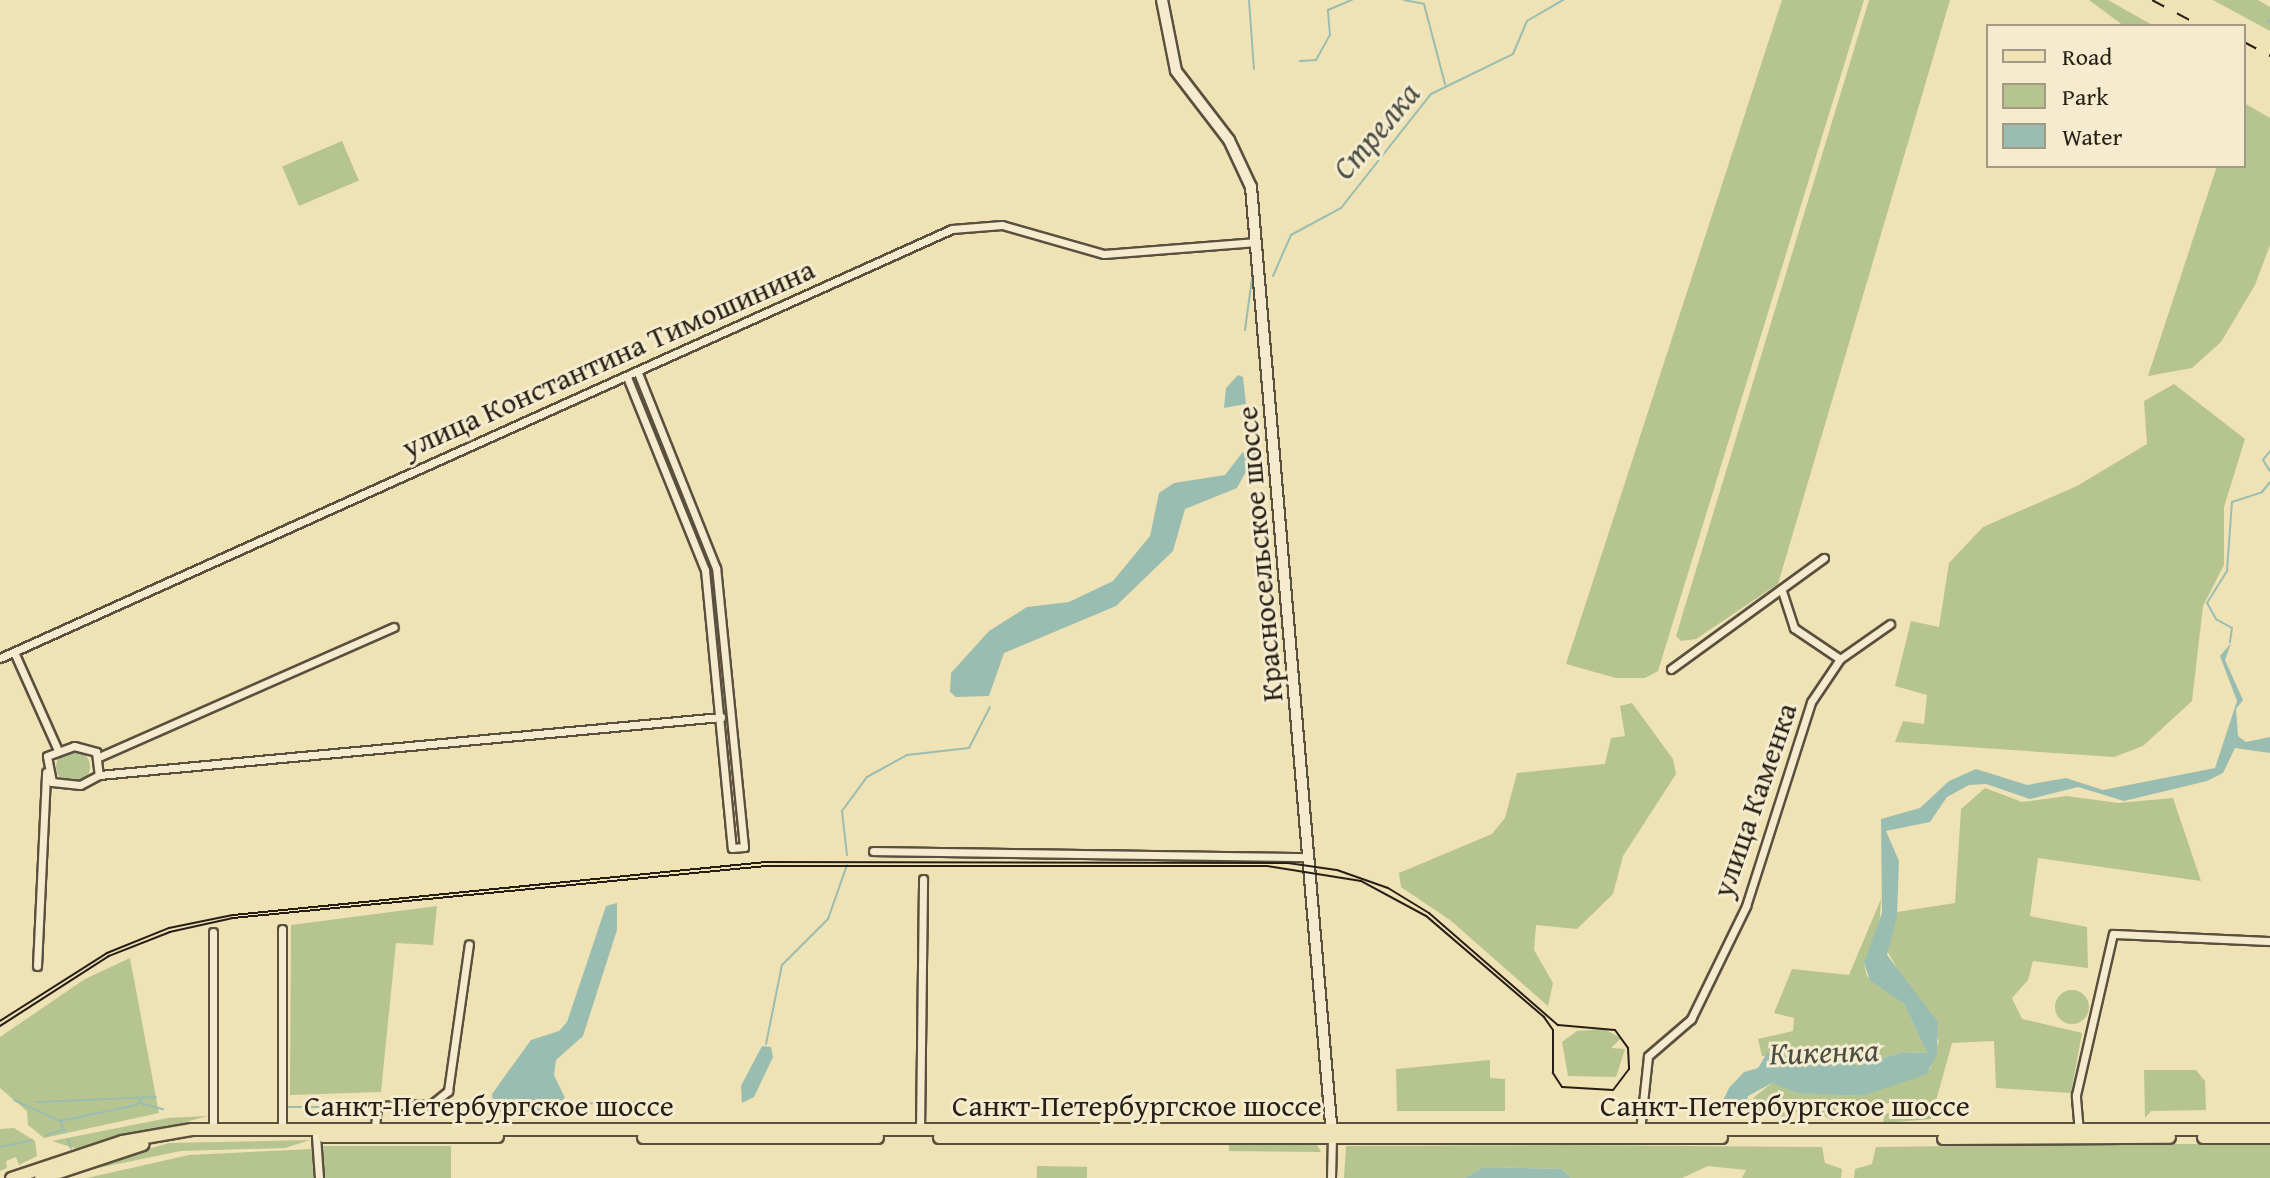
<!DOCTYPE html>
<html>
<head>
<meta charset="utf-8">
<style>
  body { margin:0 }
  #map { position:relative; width:2270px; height:1178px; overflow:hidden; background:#efe2b5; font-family:"Gentium Book Plus",serif }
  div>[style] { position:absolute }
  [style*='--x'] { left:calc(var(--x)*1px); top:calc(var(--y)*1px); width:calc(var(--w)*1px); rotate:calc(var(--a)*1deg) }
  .green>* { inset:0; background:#b6c490; transform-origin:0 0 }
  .round { border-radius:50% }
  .water>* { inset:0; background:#9abdb1 }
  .stream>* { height:2px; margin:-1px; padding:0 1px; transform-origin:1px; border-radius:1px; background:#9abdb1 }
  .roads { filter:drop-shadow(2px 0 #59503e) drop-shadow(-2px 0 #59503e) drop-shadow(0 2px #59503e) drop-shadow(0 -2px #59503e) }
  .minor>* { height:7px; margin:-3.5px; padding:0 3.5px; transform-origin:3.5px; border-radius:3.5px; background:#f5eccf }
  .secondary>* { height:10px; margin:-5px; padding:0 5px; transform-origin:5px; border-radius:5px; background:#f5eccf }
  .primary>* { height:11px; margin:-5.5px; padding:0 5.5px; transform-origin:5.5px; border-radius:5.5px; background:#efe2b5 }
  .tram>* { height:2px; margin:-1px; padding:0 1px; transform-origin:1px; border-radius:1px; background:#271f16 }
  .rail>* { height:2px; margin-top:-1px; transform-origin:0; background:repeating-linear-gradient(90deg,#271f16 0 14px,transparent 0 28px) }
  span { translate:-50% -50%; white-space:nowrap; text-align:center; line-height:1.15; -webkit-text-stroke:6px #f5eccf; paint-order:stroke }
  .street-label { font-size:30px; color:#271f16 }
  .water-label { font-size:32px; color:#4a4e44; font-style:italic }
  .legend { position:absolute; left:1986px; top:24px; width:260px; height:144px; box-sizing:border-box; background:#f5eccf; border:2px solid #a39a85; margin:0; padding:10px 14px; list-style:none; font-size:24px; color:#271f16 }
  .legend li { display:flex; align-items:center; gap:16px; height:40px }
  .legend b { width:40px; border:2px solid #a39a85 }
</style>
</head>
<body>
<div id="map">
  <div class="green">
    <i style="clip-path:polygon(1782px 0,1864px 0,1658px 671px,1645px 678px,1616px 678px,1566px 664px)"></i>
    <i style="clip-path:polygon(1869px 0,1950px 0,1778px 584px,1696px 639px,1681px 641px,1676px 636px)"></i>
    <i style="clip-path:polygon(2089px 0,2108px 0,2154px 26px,2124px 26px)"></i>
    <i style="clip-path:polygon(2213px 0,2258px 0,2270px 7px,2270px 31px)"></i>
    <i style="clip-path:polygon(2244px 103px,2270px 118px,2270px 245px,2255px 285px,2221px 342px,2192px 368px,2148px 376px,2217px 166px,2244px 166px)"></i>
    <i style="left:342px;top:141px;width:43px;height:65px;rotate:67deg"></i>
    <i style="clip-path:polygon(2174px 384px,2245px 439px,2224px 507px,2224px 565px,2203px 606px,2192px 701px,2143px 746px,2114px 757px,1895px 742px,1903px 721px,1924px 724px,1927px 695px,1895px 686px,1911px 621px,1939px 627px,1949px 563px,1983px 527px,2077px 486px,2147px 444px,2144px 401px)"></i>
    <i style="clip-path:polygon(1632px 703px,1673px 759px,1676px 774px,1623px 856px,1613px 894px,1577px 929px,1536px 925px,1534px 950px,1553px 983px,1548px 1006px,1450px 920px,1401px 887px,1399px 873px,1492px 834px,1505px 818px,1517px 773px,1605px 764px,1611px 738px,1625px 736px,1620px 706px)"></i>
    <i class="round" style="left:56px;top:750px;width:34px;height:34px"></i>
    <i style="clip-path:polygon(1985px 788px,2022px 802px,2067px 796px,2118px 803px,2173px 798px,2201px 881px,2038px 858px,2030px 916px,2087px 927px,2088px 968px,2033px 961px,2028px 980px,2012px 998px,2022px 1019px,2082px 1033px,2071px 1093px,1996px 1088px,1994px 1041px,1952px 1043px,1931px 1119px,1883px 1123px,1885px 1113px,1901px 1113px,1894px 1103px,1855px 1105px,1832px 1120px,1809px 1108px,1782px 1117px,1756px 1112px,1753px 1098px,1772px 1083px,1806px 1093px,1862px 1096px,1930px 1070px,1939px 1041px,1886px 949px,1897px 912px,1955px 903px,1961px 809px)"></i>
    <i style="clip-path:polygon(1881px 899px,1879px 930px,1864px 964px,1867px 976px,1904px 1004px,1927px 1053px,1903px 1052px,1857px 1066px,1838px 1049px,1802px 1058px,1762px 1056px,1758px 1039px,1793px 1031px,1794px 1018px,1774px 1013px,1792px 969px,1849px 975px)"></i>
    <i style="clip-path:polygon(437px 906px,433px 945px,396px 943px,381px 1092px,290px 1095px,291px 925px)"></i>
    <i style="clip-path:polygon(130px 958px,159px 1113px,44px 1138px,28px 1125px,27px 1111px,0 1088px,0 1037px,85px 979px)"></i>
    <i class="round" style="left:2055px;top:990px;width:34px;height:34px"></i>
    <i style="clip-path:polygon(1577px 1031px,1604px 1029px,1621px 1038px,1611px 1048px,1625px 1049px,1616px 1077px,1568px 1076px,1562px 1042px)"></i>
    <i style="clip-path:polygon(1490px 1060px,1490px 1078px,1505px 1079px,1505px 1111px,1397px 1111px,1396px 1069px)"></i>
    <i style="clip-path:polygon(2144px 1070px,2196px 1070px,2205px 1081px,2206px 1110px,2151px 1111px,2145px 1118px)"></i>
    <i style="clip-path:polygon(208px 1116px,80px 1150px,52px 1141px,168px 1118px)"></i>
    <i style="clip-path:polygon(14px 1128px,35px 1141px,37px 1156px,19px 1165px,16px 1157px,6px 1161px,7px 1168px,0 1171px,0 1129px)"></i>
    <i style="clip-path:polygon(310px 1140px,285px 1148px,181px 1151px,49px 1178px,169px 1143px)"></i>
    <i style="clip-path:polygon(2108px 1144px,2270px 1144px,2270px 1178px,1854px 1178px,1855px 1169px,1872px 1164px,1876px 1147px)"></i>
    <i style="clip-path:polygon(1229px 1145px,1317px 1145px,1321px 1152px,1229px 1151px)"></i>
    <i style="clip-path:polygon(1567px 1145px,1822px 1147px,1825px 1163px,1842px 1169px,1841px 1178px,1742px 1178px,1746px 1170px,1708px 1166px,1682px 1178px,1571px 1178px,1562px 1169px,1483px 1167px,1465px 1178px,1344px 1178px,1346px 1146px)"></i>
    <i style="left:451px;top:1146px;width:32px;height:128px;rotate:90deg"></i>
    <i style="clip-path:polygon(313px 1149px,316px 1178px,87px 1178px,189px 1155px)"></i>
    <i style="left:1037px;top:1166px;width:50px;height:12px;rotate:1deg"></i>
  </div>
  <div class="water">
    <i style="clip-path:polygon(1238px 375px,1243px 377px,1246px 404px,1224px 408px,1226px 388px)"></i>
    <i style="clip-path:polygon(1260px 446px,1237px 488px,1185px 509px,1173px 551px,1116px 606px,1004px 653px,989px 696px,956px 697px,950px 692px,951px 673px,989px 631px,1027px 607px,1069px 602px,1113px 581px,1150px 536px,1159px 493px,1174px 483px,1225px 475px,1242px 453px)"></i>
    <i style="clip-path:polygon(2231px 643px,2225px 660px,2243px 700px,2236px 709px,2238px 736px,2246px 742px,2270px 737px,2270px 753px,2235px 748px,2223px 773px,2207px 781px,2124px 801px,2078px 787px,2030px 799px,1986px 784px,1969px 785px,1947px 797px,1930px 822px,1886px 831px,1899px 861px,1897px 916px,1887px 955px,1938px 1022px,1937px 1054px,1927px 1074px,1862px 1096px,1798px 1093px,1772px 1083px,1748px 1096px,1745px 1107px,1721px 1105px,1729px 1088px,1744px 1072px,1758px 1068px,1767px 1053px,1802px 1058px,1834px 1047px,1857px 1066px,1903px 1052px,1927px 1053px,1904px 1004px,1870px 980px,1864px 963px,1882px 913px,1881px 819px,1920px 808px,1949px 781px,1976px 769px,2027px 785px,2066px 778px,2103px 790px,2215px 768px,2237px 701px,2220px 656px)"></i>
    <i style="clip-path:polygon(617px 903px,617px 930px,583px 1036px,556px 1060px,554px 1075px,565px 1098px,547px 1111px,494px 1112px,492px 1094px,531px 1040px,559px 1031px,567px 1022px,606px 906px)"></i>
    <i style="clip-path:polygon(762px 1046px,771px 1047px,773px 1057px,754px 1097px,742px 1103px,741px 1086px)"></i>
    <i style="clip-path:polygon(1483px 1167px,1562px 1169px,1571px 1178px,1465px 1178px)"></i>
  </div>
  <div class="stream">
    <i style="--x:1249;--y:0;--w:69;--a:85.9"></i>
    <i style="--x:1404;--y:0;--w:20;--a:11"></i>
    <i style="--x:1424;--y:4;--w:83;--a:75.3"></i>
    <i style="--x:2267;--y:20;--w:4;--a:45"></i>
    <i style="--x:1300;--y:61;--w:16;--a:-4"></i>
    <i style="--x:1316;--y:60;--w:29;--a:-61"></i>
    <i style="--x:1330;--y:35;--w:25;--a:-95"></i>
    <i style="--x:1328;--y:10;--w:26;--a:-23"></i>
    <i style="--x:1273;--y:276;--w:45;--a:-66.3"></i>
    <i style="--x:1291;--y:235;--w:57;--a:-28.4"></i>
    <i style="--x:1341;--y:208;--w:145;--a:-51.7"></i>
    <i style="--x:1431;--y:94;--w:91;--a:-26"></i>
    <i style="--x:1513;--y:54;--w:36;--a:-67"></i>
    <i style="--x:1527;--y:21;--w:42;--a:-30.3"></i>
    <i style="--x:1245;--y:330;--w:52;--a:-82.3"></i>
    <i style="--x:2270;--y:451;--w:11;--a:128"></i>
    <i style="--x:2263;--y:460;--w:13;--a:58"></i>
    <i style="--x:2230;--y:642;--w:14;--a:-82"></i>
    <i style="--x:2232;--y:628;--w:18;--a:-151"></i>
    <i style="--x:2216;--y:619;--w:18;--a:-119"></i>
    <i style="--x:2207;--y:603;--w:38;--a:-58"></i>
    <i style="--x:2227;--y:571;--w:69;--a:-85.9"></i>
    <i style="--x:2232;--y:502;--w:32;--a:-18"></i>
    <i style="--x:2262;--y:492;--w:13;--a:-51"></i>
    <i style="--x:847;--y:855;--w:44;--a:-96.5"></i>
    <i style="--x:842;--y:811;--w:42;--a:-53.7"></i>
    <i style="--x:867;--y:777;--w:46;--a:-28.8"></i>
    <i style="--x:907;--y:755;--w:62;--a:-6.4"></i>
    <i style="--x:969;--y:748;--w:46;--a:-62.9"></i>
    <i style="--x:766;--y:1044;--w:81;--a:-78.6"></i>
    <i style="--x:782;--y:965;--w:65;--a:-45"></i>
    <i style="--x:828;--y:919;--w:57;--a:-70.6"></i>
    <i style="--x:14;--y:1100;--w:51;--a:24.5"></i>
    <i style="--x:60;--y:1121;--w:12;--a:66"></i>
    <i style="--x:37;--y:1102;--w:119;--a:-2.4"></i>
    <i style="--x:140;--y:1103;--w:24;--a:15"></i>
    <i style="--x:560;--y:1104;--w:107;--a:-1.1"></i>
    <i style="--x:436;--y:1106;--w:55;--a:-1"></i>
    <i style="--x:286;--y:1107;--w:87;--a:0"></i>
    <i style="--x:60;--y:1121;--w:78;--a:-11.9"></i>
    <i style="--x:136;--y:1105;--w:11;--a:-45"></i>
    <i style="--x:46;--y:1135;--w:19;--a:-16"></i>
    <i style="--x:68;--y:1139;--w:10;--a:73"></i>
    <i style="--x:0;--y:1147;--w:33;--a:-12"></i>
  </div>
  <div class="roads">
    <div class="minor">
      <i style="--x:627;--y:377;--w:208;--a:68"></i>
      <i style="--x:705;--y:570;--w:279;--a:84.5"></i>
      <i style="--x:732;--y:848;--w:12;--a:-5"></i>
      <i style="--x:744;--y:847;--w:280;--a:-95.7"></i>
      <i style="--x:716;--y:568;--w:210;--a:-111.8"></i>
      <i style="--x:1782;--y:591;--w:39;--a:72"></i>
      <i style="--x:1794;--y:628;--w:55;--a:34"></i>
      <i style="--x:14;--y:652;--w:105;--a:65.9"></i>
      <i style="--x:0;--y:658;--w:1044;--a:-24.26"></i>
      <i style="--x:952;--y:229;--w:50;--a:-4.6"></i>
      <i style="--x:1002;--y:225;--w:106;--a:15.9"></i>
      <i style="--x:1104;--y:254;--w:153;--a:-4.5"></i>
      <i style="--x:1671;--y:669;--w:189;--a:-36"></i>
      <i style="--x:74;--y:746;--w:23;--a:15"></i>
      <i style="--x:96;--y:752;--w:23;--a:83"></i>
      <i style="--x:99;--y:775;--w:21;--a:152"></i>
      <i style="--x:80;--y:785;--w:28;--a:-174"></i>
      <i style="--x:52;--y:782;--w:26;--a:-101"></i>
      <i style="--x:47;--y:756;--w:29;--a:-20"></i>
      <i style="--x:99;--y:757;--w:322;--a:-23.8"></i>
      <i style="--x:99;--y:775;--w:625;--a:-5.33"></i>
      <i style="--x:873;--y:851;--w:436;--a:0.8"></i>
      <i style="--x:213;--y:932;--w:196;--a:90"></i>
      <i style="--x:37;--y:966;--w:194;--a:-87.3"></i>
      <i style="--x:375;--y:1128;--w:22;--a:-85"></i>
      <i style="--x:377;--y:1106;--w:55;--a:-2.1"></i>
      <i style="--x:432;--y:1104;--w:21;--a:-39"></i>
      <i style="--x:448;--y:1091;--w:148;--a:-81.9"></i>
      <i style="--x:282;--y:1129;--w:200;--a:-90"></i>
      <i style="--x:920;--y:1130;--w:251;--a:-89.3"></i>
      <i style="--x:1640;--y:1131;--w:75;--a:-83.9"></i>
      <i style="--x:1648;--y:1056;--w:57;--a:-40.7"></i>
      <i style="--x:1691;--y:1019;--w:126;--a:-64"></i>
      <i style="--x:1746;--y:906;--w:214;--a:-72.3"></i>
      <i style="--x:1811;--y:702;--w:52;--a:-56"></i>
      <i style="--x:1840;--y:659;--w:61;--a:-35"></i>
      <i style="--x:2079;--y:1132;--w:37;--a:-95"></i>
      <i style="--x:2076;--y:1095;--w:165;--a:-77.1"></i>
      <i style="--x:2113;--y:934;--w:157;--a:2.6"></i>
      <i style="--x:316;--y:1136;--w:42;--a:85.9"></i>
      <i style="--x:1331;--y:1178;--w:41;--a:-88.6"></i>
    </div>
    <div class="secondary">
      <i style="--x:1162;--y:0;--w:72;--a:78.8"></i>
      <i style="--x:1176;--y:71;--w:87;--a:52.5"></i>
      <i style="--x:1229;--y:140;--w:52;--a:64.9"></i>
      <i style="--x:1251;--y:187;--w:951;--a:85.12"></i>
    </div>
    <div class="primary">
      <i style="--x:323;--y:1136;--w:174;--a:0"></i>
      <i style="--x:643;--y:1137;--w:234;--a:0"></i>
      <i style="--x:939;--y:1137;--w:782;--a:0"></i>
      <i style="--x:2203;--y:1137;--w:67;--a:0"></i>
      <i style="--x:1943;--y:1138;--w:226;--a:-0.3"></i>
      <i style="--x:11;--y:1178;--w:117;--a:-18.4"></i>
      <i style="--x:122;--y:1141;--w:70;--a:-9.9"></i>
      <i style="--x:191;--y:1129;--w:2079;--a:0"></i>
      <i style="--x:40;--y:1178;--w:108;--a:-18.4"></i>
    </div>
  </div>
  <div class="tram">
    <i style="--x:0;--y:1021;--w:127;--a:-32.4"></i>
    <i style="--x:107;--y:953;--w:67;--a:-22"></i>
    <i style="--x:169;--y:928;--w:65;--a:-11.5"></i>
    <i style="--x:233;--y:915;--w:536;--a:-5.68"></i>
    <i style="--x:766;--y:862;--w:522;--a:0.11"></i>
    <i style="--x:1288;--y:863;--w:49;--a:8.1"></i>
    <i style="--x:1337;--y:870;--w:54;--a:19.4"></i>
    <i style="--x:1388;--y:888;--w:48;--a:31.4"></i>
    <i style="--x:1429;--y:913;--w:171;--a:41"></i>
    <i style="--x:1558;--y:1025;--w:57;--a:5"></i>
    <i style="--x:1615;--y:1030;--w:22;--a:54"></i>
    <i style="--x:1628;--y:1048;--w:21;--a:87"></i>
    <i style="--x:1629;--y:1069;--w:26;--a:127"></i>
    <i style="--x:1613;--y:1090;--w:51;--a:-176.6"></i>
    <i style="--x:1562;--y:1087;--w:17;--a:-123"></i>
    <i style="--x:1553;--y:1073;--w:43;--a:-90"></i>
    <i style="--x:1553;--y:1030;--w:16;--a:-125"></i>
    <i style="--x:1544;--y:1017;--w:155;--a:-139.4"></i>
    <i style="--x:1426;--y:916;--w:74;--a:-151.7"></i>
    <i style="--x:1361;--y:881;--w:95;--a:-170.9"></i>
    <i style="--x:1267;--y:866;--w:501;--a:180"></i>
    <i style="--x:766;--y:866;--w:536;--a:174.43"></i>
    <i style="--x:233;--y:918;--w:65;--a:167.5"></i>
    <i style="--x:170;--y:932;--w:66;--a:158.5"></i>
    <i style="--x:109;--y:956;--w:130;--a:147.3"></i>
  </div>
  <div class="rail">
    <i style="--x:2152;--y:0;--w:55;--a:28"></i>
    <i style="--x:2244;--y:42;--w:30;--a:28"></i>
  </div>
  <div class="street-label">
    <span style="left:608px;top:358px;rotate:-24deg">улица Константина Тимошинина</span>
    <span style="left:1259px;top:554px;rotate:-95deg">Красносельское шоссе</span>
    <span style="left:1754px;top:800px;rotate:-71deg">улица Каменка</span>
    <span style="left:489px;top:1105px">Санкт-Петербургское шоссе</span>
    <span style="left:1137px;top:1105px">Санкт-Петербургское шоссе</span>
    <span style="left:1785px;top:1105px">Санкт-Петербургское шоссе</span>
  </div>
  <div class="water-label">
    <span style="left:1376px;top:131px;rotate:-50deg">Стрелка</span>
    <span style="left:1824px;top:1052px;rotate:-2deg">Кикенка</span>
  </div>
  <ul class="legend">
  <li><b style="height:10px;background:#efe2b5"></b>Road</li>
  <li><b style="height:22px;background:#b6c490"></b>Park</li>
  <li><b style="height:22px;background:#9abdb1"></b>Water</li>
  </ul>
</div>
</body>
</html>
